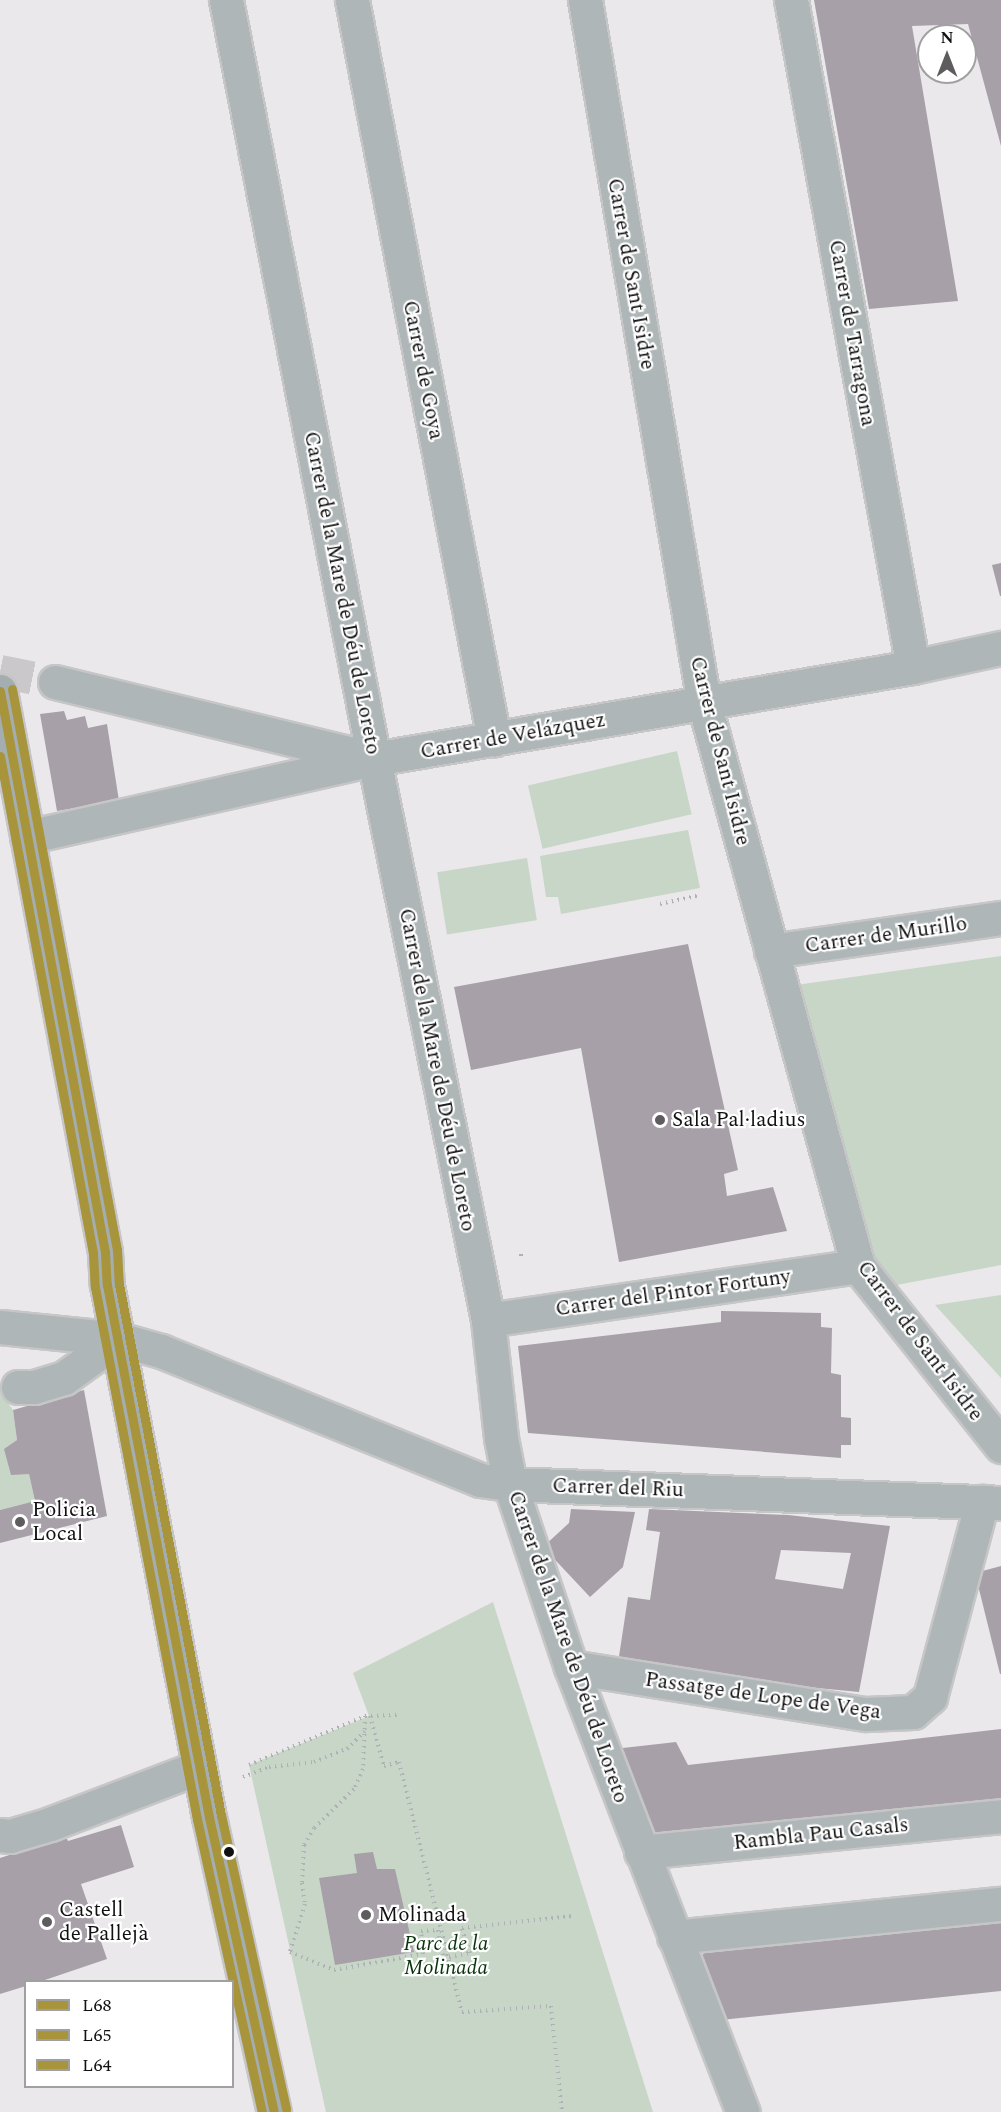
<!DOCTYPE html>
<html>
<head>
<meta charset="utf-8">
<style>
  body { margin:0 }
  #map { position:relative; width:1001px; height:2112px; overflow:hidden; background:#eae8ea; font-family:Spectral,serif }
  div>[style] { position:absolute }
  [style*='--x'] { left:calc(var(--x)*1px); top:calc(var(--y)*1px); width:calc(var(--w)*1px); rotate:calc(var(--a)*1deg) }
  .green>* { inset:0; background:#c8d6c7; transform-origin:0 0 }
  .building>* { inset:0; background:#a7a0a9 }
  .minor-tunnel>* { height:33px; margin-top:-16.5px; transform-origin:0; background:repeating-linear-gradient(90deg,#cac8ca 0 33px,transparent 0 49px) }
  .path>* { height:4px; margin-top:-2px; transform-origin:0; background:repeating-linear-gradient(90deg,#aeb2b4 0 1.5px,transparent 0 6px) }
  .roads { filter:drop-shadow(2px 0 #c7c6c7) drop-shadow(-2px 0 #c7c6c7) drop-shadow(0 2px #c7c6c7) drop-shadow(0 -2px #c7c6c7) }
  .minor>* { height:33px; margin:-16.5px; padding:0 16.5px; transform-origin:16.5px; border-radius:16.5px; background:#aeb6b8 }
  .major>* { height:33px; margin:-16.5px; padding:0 16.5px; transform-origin:16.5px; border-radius:16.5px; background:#a4aeb1 }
  .bus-1>* { height:9px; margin:-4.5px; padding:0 4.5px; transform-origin:4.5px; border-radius:4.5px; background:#a8943a }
  .bus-2>* { height:9px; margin:-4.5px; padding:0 4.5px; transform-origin:4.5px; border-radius:4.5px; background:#a8943a }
  .bus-3>* { height:9px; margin:-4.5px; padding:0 4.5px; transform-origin:4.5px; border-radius:4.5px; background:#a8943a }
  .dots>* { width:16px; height:16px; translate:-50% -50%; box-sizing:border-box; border:3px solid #fff; border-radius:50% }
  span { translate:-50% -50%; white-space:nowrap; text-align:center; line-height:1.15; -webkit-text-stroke:4.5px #fff; paint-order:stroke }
  .street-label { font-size:21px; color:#121112 }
  .poi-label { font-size:21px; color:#121112 }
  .left { translate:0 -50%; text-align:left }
  .park-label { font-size:21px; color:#09330a; font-style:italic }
  .legend { position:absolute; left:24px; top:1980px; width:210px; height:108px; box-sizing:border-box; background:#fff; border:2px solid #a0a0a0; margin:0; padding:8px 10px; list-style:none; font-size:18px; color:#121112 }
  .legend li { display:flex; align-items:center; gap:12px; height:30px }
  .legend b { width:30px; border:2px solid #a0a0a0 }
  .north { position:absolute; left:917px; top:24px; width:60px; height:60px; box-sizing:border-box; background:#fff; border:2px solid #a0a0a0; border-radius:50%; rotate:0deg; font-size:16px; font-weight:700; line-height:24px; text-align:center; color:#121112 }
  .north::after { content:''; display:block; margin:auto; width:21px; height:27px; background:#5e5c5e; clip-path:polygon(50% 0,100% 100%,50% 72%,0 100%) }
</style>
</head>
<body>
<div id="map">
  <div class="green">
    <i style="left:677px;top:751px;width:65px;height:153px;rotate:77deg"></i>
    <i style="clip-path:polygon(688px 830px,700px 888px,561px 914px,558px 897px,546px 897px,540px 856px)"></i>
    <i style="left:527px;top:858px;width:63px;height:91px;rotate:81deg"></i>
    <i style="clip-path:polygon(1001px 956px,1001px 1265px,876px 1289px,782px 987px)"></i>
    <i style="clip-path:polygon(1001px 1295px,1001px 1378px,935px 1305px)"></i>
    <i style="clip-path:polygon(0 1392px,13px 1410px,17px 1440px,5px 1450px,29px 1474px,35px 1501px,0 1510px)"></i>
    <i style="clip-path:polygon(493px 1602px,653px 2112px,326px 2112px,249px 1765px,369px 1716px,353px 1673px)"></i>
  </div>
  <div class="building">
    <i style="clip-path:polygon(814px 0,1001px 0,1001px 146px,968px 24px,912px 26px,958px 301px,869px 309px)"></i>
    <i style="clip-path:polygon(1001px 563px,1001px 596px,1000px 596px,992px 565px)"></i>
    <i style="clip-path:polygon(64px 711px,67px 720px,85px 716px,88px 728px,107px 724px,119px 801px,57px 811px,40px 714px)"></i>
    <i style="clip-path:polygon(688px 944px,738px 1170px,724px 1174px,727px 1196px,773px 1187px,787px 1231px,619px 1262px,581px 1048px,471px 1070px,454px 987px)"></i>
    <i style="clip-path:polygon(721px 1311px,821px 1313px,821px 1327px,832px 1328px,831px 1373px,841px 1375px,841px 1417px,851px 1418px,851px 1445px,841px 1445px,841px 1458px,528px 1433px,518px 1346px,721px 1322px)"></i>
    <i style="clip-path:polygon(84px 1390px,107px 1516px,0 1543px,0 1510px,35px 1501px,29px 1474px,11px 1475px,4px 1449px,17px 1440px,13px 1410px)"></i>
    <i style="clip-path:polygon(571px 1509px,635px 1512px,623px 1567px,590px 1597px,543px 1547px,569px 1523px)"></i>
    <i style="clip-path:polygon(evenodd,649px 1509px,788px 1515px,890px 1526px,859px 1692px,754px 1682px,618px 1663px,628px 1597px,650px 1600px,660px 1532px,646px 1530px,649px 1509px,781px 1550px,851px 1553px,843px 1589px,775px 1579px,781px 1550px)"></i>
    <i style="clip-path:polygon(1001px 1566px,1001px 1674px,1000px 1674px,975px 1573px)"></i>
    <i style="clip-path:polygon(1001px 1729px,1001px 1802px,659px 1837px,642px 1825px,614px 1749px,676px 1742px,688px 1765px)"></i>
    <i style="clip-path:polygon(121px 1825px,134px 1867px,81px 1884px,107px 1959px,39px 1982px,26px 1982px,26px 1986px,0 1994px,0 1858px,66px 1837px,68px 1841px)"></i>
    <i style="clip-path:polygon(373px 1852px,377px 1869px,395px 1869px,414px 1952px,335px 1965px,319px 1878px,357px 1873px,354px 1854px)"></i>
    <i style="clip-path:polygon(1001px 1920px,1001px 1991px,721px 2020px,703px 1972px,703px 1954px,711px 1948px)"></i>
  </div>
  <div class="minor-tunnel">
    <i style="--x:0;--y:671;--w:56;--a:11.3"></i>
  </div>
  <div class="path">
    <i style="--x:660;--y:904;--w:41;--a:-12.7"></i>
    <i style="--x:521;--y:1254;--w:6;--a:90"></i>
    <i style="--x:365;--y:1716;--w:53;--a:92.2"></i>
    <i style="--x:363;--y:1769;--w:22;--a:114"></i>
    <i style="--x:354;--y:1789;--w:56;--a:135.7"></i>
    <i style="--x:314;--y:1828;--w:20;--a:120"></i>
    <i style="--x:304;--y:1845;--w:38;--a:93"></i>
    <i style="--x:302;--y:1883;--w:21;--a:82"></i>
    <i style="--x:305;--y:1904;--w:50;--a:107.4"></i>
    <i style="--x:290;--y:1952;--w:48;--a:22.2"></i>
    <i style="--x:334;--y:1970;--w:90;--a:-10.2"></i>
    <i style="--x:423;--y:1954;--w:23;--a:-95"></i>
    <i style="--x:421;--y:1931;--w:17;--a:-3"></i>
    <i style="--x:438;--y:1930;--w:43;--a:79.2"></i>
    <i style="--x:446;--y:1972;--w:6;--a:-9"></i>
    <i style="--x:370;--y:1716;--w:52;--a:74.4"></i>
    <i style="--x:384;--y:1766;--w:16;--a:-15"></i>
    <i style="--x:399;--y:1762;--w:258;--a:75.9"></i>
    <i style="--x:462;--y:2012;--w:89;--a:-3.9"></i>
    <i style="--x:551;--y:2006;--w:107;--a:84.1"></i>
    <i style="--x:249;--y:1765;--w:126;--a:-22.9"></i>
    <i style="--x:365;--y:1716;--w:33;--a:-2"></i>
    <i style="--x:243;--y:1777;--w:28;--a:-21"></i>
    <i style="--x:269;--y:1767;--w:45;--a:-6.3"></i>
    <i style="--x:314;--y:1762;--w:35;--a:-22"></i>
    <i style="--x:347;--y:1749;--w:25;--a:-45"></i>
    <i style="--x:449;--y:1957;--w:21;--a:-11"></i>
    <i style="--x:470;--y:1953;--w:26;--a:-108"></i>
    <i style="--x:462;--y:1928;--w:112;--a:-6.2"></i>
  </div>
  <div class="roads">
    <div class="minor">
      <i style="--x:226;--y:0;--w:773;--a:78.97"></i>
      <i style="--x:374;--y:759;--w:572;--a:78.51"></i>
      <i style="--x:488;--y:1320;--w:119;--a:83.7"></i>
      <i style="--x:501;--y:1438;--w:47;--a:78.9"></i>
      <i style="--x:510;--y:1484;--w:193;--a:71.6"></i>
      <i style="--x:571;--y:1667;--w:477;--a:68.9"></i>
      <i style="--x:352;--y:0;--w:753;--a:79.12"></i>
      <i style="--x:585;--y:0;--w:713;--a:80.39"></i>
      <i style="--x:704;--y:703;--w:584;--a:74.7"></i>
      <i style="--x:858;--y:1266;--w:230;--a:51.5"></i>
      <i style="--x:791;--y:0;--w:678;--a:79.63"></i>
      <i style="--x:55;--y:682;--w:320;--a:13.6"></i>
      <i style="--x:27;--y:837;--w:356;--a:-12.7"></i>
      <i style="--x:374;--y:759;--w:547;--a:-9.69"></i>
      <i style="--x:913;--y:667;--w:90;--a:-12.2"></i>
      <i style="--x:771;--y:951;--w:232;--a:-8.2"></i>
      <i style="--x:488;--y:1320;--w:374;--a:-8.3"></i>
      <i style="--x:0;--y:1327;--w:119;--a:5.8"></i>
      <i style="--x:118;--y:1339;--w:45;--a:15.6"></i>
      <i style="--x:161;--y:1351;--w:344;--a:22"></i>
      <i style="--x:480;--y:1480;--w:30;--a:8"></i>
      <i style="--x:510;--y:1484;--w:491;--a:2.2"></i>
      <i style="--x:18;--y:1387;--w:16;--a:0"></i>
      <i style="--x:34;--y:1387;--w:31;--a:-17"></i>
      <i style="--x:64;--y:1378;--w:67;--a:-35.8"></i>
      <i style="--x:571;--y:1667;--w:299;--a:9.1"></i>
      <i style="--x:866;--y:1714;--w:47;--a:-2.4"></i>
      <i style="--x:913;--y:1712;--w:23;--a:-41"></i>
      <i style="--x:930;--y:1697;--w:202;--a:-75.1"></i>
      <i style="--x:0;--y:1835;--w:10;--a:6"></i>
      <i style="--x:10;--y:1836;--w:42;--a:-16.7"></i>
      <i style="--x:50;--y:1824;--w:160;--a:-20.9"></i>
      <i style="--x:641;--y:1852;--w:362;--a:-5.7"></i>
      <i style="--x:674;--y:1937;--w:329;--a:-5.8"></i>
    </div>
    <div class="major">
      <i style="--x:0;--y:691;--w:571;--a:79.4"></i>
      <i style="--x:105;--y:1252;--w:33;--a:87"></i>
      <i style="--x:107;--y:1285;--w:542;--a:79.15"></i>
      <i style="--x:209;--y:1817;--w:302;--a:77.6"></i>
    </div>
  </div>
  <div class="bus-1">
    <i style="--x:0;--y:691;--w:571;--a:79.4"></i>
    <i style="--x:105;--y:1252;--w:33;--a:87"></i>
    <i style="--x:107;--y:1285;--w:542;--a:79.15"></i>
    <i style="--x:209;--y:1817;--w:302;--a:77.6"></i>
  </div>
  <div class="bus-2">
    <i style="--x:0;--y:756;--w:506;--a:79.4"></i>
    <i style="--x:93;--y:1253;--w:34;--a:87"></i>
    <i style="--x:95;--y:1287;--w:542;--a:79.15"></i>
    <i style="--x:197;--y:1819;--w:300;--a:77.5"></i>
  </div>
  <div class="bus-3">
    <i style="--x:12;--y:689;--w:571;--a:79.4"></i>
    <i style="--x:117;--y:1250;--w:34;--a:87"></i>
    <i style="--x:119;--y:1284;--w:541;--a:79.13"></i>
    <i style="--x:221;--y:1815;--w:301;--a:77.5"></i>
  </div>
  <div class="dots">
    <i style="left:660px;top:1120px;background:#5e5c5e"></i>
    <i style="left:20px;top:1522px;background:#5e5c5e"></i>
    <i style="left:229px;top:1852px;background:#121112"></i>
    <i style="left:366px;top:1915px;background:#5e5c5e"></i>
    <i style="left:47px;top:1922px;background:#5e5c5e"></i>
  </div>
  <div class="street-label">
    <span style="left:631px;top:274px;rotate:80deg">Carrer de Sant Isidre</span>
    <span style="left:852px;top:333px;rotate:80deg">Carrer de Tarragona</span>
    <span style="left:423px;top:370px;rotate:79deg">Carrer de Goya</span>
    <span style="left:342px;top:593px;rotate:79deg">Carrer de la Mare de Déu de Loreto</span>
    <span style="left:513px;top:736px;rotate:-10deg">Carrer de Velázquez</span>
    <span style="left:720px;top:751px;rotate:76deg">Carrer de Sant Isidre</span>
    <span style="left:886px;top:935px;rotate:-8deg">Carrer de Murillo</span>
    <span style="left:437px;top:1070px;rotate:79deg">Carrer de la Mare de Déu de Loreto</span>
    <span style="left:673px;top:1293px;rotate:-8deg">Carrer del Pintor Fortuny</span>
    <span style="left:920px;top:1341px;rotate:53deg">Carrer de Sant Isidre</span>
    <span style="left:618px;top:1488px;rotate:2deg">Carrer del Riu</span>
    <span style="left:568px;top:1647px;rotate:71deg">Carrer de la Mare de Déu de Loreto</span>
    <span style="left:763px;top:1696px;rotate:8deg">Passatge de Lope de Vega</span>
    <span style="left:821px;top:1834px;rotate:-6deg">Rambla Pau Casals</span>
  </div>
  <div class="poi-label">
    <span class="left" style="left:672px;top:1120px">Sala Pal·ladius</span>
    <span class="left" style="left:32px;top:1522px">Policia<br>Local</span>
    <span class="left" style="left:59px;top:1922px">Castell<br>de Pallejà</span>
    <span class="left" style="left:378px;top:1915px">Molinada</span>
  </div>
  <div class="park-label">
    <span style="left:446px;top:1956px">Parc de la<br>Molinada</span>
  </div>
  <ul class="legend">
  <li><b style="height:8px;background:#a8943a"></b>L68</li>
  <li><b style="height:8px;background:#a8943a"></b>L65</li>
  <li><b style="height:8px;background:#a8943a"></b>L64</li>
  </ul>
  <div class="north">N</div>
</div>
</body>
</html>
